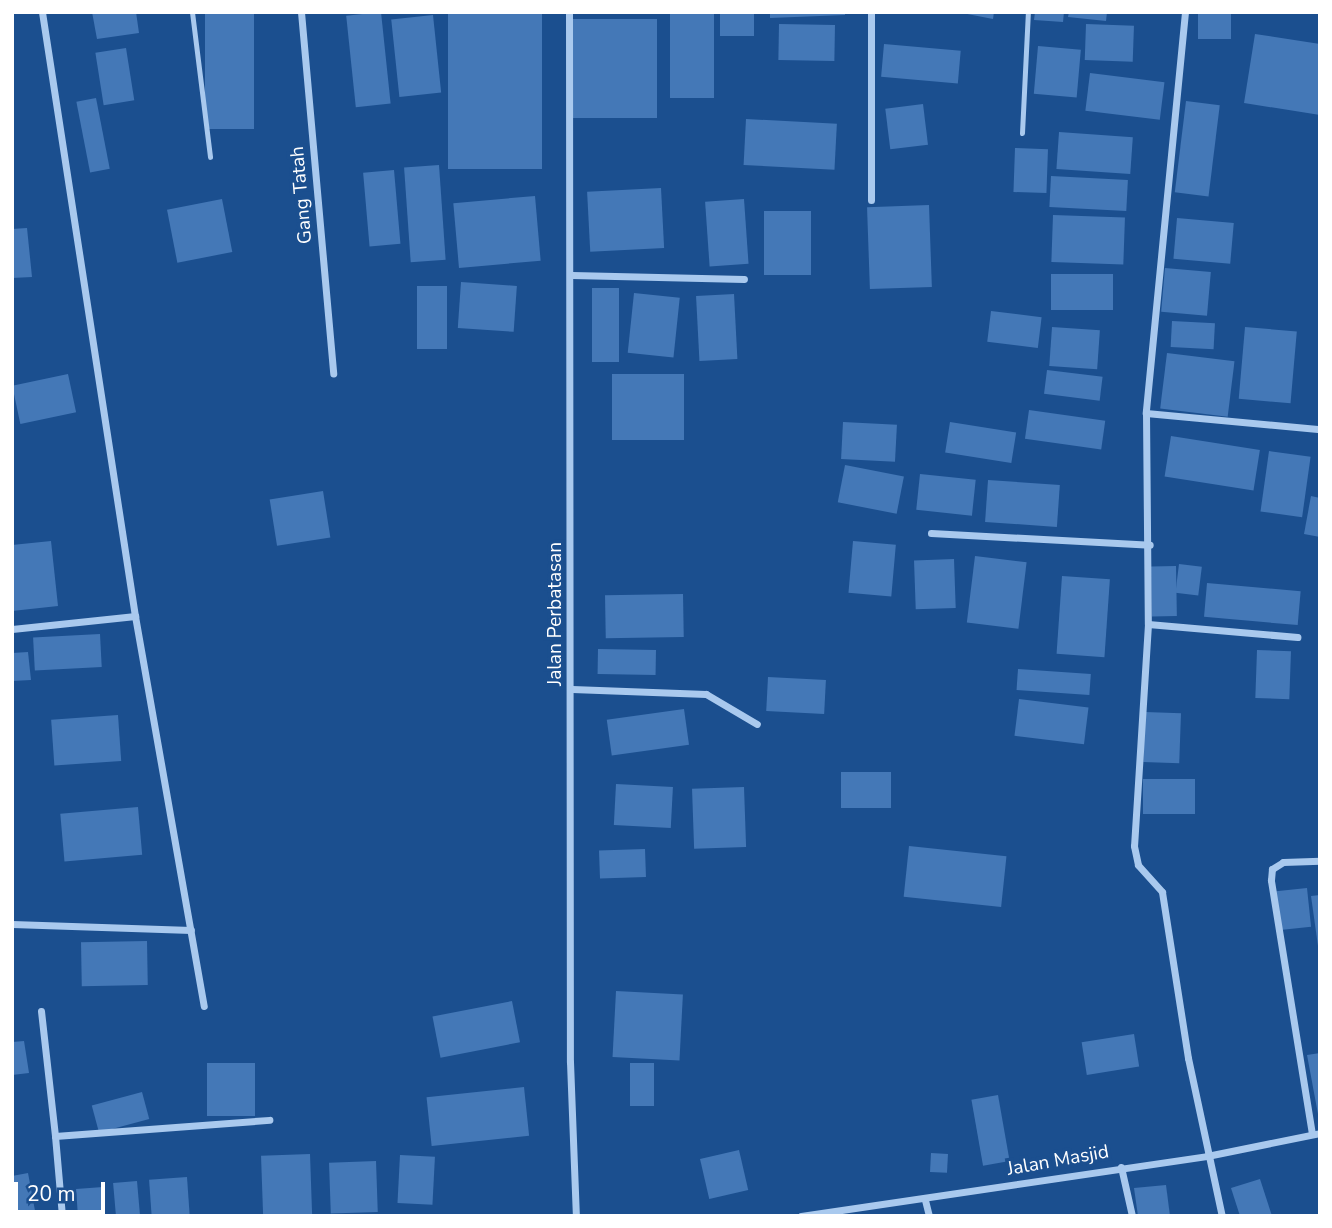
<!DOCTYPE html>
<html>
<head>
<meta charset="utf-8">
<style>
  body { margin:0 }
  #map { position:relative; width:1332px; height:1228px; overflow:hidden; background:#1b4f8f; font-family:"Nunito Sans",sans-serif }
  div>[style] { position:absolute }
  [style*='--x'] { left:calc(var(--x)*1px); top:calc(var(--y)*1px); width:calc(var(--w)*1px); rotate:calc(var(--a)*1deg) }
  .building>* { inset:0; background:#4478b7; transform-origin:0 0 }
  .service>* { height:5px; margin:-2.5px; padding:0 2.5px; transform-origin:2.5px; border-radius:2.5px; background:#a9c9ee }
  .minor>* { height:7px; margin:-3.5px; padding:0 3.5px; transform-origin:3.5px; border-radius:3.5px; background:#a9c9ee }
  span { translate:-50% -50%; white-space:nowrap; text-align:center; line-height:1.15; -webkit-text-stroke:7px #1b4f8f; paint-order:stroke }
  .street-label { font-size:19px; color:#fff }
  .frame { position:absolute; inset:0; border:14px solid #fff; pointer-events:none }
  .scale { position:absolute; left:14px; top:1182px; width:91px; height:32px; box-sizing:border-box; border:4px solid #fff; border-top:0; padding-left:9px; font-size:21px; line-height:24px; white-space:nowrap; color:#fff; -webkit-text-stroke:5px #1b4f8f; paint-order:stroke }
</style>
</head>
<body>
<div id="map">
  <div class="building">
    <i style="clip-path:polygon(92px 12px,136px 12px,139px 33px,97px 39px)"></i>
    <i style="left:205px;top:12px;width:49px;height:117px"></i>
    <i style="left:381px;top:12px;width:92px;height:35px;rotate:84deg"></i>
    <i style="left:448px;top:12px;width:94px;height:157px"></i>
    <i style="left:670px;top:12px;width:44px;height:86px"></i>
    <i style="left:720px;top:12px;width:34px;height:24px"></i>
    <i style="clip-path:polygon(770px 12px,845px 12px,845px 15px,770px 18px)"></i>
    <i style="clip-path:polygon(957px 12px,994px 12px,993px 19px)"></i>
    <i style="clip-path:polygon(1035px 12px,1064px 12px,1063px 22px,1034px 20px)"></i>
    <i style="clip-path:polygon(1069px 12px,1107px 12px,1106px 21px,1068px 17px)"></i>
    <i style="left:1198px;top:12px;width:33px;height:27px"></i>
    <i style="left:433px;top:15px;width:78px;height:42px;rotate:84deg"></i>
    <i style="left:572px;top:19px;width:85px;height:99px"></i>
    <i style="left:779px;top:24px;width:56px;height:36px;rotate:1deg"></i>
    <i style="left:1086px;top:24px;width:48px;height:36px;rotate:2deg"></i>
    <i style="clip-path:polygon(1255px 34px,1320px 44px,1320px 115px,1244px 103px)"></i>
    <i style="left:884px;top:44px;width:77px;height:33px;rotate:5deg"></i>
    <i style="left:1038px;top:46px;width:43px;height:48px;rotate:5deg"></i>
    <i style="left:126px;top:48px;width:53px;height:31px;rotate:81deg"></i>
    <i style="left:1090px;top:73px;width:75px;height:38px;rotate:7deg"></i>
    <i style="left:96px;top:98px;width:72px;height:20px;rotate:79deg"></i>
    <i style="left:1186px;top:101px;width:34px;height:92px;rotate:7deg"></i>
    <i style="left:923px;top:104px;width:41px;height:38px;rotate:83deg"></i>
    <i style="left:746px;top:119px;width:91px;height:46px;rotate:3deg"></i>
    <i style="left:1059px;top:132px;width:74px;height:37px;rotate:4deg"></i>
    <i style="left:1015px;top:148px;width:33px;height:44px;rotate:2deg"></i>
    <i style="left:439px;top:165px;width:95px;height:35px;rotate:86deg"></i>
    <i style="left:394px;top:170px;width:74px;height:31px;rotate:85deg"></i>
    <i style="left:1051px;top:176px;width:77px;height:31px;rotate:3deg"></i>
    <i style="left:661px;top:188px;width:60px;height:74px;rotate:87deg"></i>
    <i style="left:535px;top:196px;width:65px;height:82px;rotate:85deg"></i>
    <i style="left:222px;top:199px;width:54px;height:56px;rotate:79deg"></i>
    <i style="left:744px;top:199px;width:65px;height:39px;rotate:86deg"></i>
    <i style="left:929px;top:205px;width:82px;height:62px;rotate:88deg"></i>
    <i style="left:764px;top:211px;width:47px;height:64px"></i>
    <i style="left:1053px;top:215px;width:72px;height:47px;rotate:2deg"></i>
    <i style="left:1177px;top:218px;width:57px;height:41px;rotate:5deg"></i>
    <i style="clip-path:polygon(27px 228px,32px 277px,12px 278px,12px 229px)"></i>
    <i style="left:1165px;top:268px;width:46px;height:44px;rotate:5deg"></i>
    <i style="left:1051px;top:274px;width:62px;height:36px"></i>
    <i style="left:461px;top:282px;width:56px;height:46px;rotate:4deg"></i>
    <i style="left:417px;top:286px;width:30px;height:63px"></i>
    <i style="left:592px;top:288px;width:27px;height:74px"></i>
    <i style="left:634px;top:293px;width:46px;height:60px;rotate:6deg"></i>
    <i style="left:734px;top:294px;width:65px;height:38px;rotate:87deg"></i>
    <i style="left:991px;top:311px;width:51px;height:31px;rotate:7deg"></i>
    <i style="left:1172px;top:321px;width:43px;height:26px;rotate:3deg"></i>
    <i style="left:1052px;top:327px;width:48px;height:39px;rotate:4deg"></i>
    <i style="left:1245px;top:327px;width:52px;height:72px;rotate:5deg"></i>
    <i style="left:1167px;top:353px;width:68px;height:56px;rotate:7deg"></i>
    <i style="left:1047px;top:370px;width:56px;height:24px;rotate:7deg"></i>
    <i style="left:68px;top:374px;width:39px;height:57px;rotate:78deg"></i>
    <i style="left:612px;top:374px;width:72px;height:66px"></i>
    <i style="left:1029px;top:410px;width:77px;height:29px;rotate:8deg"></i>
    <i style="left:843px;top:422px;width:54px;height:37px;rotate:3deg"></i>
    <i style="left:950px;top:422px;width:67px;height:31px;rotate:9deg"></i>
    <i style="left:1171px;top:436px;width:90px;height:41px;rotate:9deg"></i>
    <i style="left:1269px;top:451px;width:42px;height:61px;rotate:8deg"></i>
    <i style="left:845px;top:465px;width:60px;height:38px;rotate:11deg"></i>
    <i style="left:920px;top:474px;width:56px;height:36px;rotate:6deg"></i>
    <i style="left:988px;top:480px;width:72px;height:42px;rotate:4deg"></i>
    <i style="left:323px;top:491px;width:47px;height:54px;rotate:81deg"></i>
    <i style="clip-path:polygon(1311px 496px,1320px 498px,1320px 537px,1304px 534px)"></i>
    <i style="clip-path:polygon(51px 541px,58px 606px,12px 611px,12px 545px)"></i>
    <i style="left:853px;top:541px;width:43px;height:52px;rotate:5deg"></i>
    <i style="left:975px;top:556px;width:52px;height:67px;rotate:7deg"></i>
    <i style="left:954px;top:559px;width:49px;height:40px;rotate:88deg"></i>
    <i style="left:1179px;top:564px;width:23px;height:29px;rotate:7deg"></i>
    <i style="left:1176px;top:566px;width:50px;height:25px;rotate:89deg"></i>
    <i style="left:1062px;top:576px;width:48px;height:78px;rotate:4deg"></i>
    <i style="left:1207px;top:583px;width:94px;height:34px;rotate:5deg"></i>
    <i style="left:683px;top:594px;width:43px;height:78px;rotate:89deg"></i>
    <i style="left:100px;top:634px;width:33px;height:67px;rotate:87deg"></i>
    <i style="left:598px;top:649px;width:58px;height:25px;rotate:1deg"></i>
    <i style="left:1257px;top:650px;width:34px;height:48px;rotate:2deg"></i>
    <i style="clip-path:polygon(28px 652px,31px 680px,12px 681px,12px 653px)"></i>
    <i style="left:1018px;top:669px;width:73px;height:21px;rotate:4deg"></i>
    <i style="left:768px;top:677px;width:58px;height:34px;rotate:3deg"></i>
    <i style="left:1019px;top:699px;width:70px;height:37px;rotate:7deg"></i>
    <i style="left:684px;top:709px;width:36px;height:78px;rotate:82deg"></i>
    <i style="left:1145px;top:712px;width:36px;height:50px;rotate:2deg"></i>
    <i style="left:118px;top:715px;width:46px;height:67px;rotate:86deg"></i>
    <i style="left:841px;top:772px;width:50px;height:36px"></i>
    <i style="left:1195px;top:779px;width:35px;height:52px;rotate:90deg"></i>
    <i style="left:616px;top:784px;width:57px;height:41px;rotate:3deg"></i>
    <i style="left:744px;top:787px;width:60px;height:52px;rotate:88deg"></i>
    <i style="left:138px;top:807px;width:48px;height:78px;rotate:85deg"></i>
    <i style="left:909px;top:846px;width:98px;height:51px;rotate:6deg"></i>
    <i style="left:645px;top:849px;width:28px;height:46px;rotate:88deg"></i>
    <i style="left:1307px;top:888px;width:39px;height:31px;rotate:84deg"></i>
    <i style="clip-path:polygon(1320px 895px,1320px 946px,1318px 946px,1311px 896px)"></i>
    <i style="left:147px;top:941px;width:44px;height:66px;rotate:89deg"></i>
    <i style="left:616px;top:991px;width:67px;height:66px;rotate:3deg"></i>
    <i style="left:512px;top:1001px;width:42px;height:81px;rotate:79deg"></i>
    <i style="left:1134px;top:1034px;width:33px;height:53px;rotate:81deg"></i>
    <i style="clip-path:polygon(24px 1041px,29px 1073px,12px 1075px,12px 1042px)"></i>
    <i style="clip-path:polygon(1320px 1053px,1320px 1114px,1318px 1114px,1307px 1055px)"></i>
    <i style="left:207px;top:1063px;width:48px;height:53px"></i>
    <i style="left:630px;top:1063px;width:24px;height:43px"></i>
    <i style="left:524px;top:1087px;width:49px;height:98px;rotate:84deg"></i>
    <i style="left:142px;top:1092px;width:28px;height:52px;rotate:75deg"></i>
    <i style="left:998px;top:1095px;width:67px;height:27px;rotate:80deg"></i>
    <i style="left:739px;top:1150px;width:41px;height:40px;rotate:77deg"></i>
    <i style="left:931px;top:1153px;width:17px;height:19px;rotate:3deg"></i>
    <i style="left:310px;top:1154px;width:62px;height:49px;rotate:88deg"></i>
    <i style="left:400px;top:1155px;width:35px;height:48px;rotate:3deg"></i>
    <i style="left:376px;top:1161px;width:51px;height:47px;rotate:88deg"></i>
    <i style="clip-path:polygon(28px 1173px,36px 1216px,12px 1216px,12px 1176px)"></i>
    <i style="left:187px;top:1177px;width:39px;height:38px;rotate:86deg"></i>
    <i style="clip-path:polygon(1260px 1179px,1272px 1216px,1240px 1216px,1231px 1188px)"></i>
    <i style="left:137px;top:1181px;width:35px;height:24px;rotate:85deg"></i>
    <i style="clip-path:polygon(1166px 1185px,1170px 1216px,1138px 1216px,1134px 1188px)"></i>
    <i style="left:103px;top:1187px;width:29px;height:27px;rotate:86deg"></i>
  </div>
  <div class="service">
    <i style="--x:192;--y:12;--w:146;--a:82.9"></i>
    <i style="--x:1022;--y:133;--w:121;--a:-87.2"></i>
  </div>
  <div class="minor">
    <i style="--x:42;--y:12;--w:611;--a:81.25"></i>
    <i style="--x:135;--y:616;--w:396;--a:80"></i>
    <i style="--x:301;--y:12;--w:363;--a:84.9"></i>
    <i style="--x:569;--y:12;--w:1050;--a:89.95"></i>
    <i style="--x:570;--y:1062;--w:154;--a:87.8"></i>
    <i style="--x:1185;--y:12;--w:403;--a:95.6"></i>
    <i style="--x:1146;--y:413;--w:211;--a:89.5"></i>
    <i style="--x:1148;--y:624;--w:222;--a:93.6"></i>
    <i style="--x:1134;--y:846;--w:19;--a:78"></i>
    <i style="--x:1138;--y:865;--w:36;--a:48"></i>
    <i style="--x:1162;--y:892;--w:168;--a:81.1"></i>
    <i style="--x:1188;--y:1058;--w:162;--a:77.9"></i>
    <i style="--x:871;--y:200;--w:188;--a:-90"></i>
    <i style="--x:572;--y:275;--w:172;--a:1.3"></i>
    <i style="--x:1146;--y:413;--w:175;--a:5.3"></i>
    <i style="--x:931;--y:533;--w:219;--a:3.1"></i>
    <i style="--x:1148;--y:624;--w:150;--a:5"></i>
    <i style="--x:12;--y:629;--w:124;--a:-6"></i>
    <i style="--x:572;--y:689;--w:134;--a:2.1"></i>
    <i style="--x:706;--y:694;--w:59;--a:30.5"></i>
    <i style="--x:12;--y:924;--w:179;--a:1.9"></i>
    <i style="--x:41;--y:1011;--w:126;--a:83.6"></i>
    <i style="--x:1312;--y:1134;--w:257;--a:-99.2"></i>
    <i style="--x:1271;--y:880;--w:11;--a:-85"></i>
    <i style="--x:1272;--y:869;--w:13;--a:-32"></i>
    <i style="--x:1283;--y:862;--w:37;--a:-2"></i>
    <i style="--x:1121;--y:1167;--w:50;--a:77.3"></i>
    <i style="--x:925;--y:1200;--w:16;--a:76"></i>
    <i style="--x:62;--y:1216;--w:80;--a:-95"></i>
    <i style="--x:55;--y:1136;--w:215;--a:-4.3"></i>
    <i style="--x:801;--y:1216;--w:410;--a:-8.4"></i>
    <i style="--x:1207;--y:1156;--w:115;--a:-11.5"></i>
  </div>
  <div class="street-label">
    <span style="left:302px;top:195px;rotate:-95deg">Gang Tatah</span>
    <span style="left:556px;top:614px;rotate:-90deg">Jalan Perbatasan</span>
    <span style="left:1058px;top:1161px;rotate:-10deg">Jalan Masjid</span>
  </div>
  <div class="frame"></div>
  <div class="scale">20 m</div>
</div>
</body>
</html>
